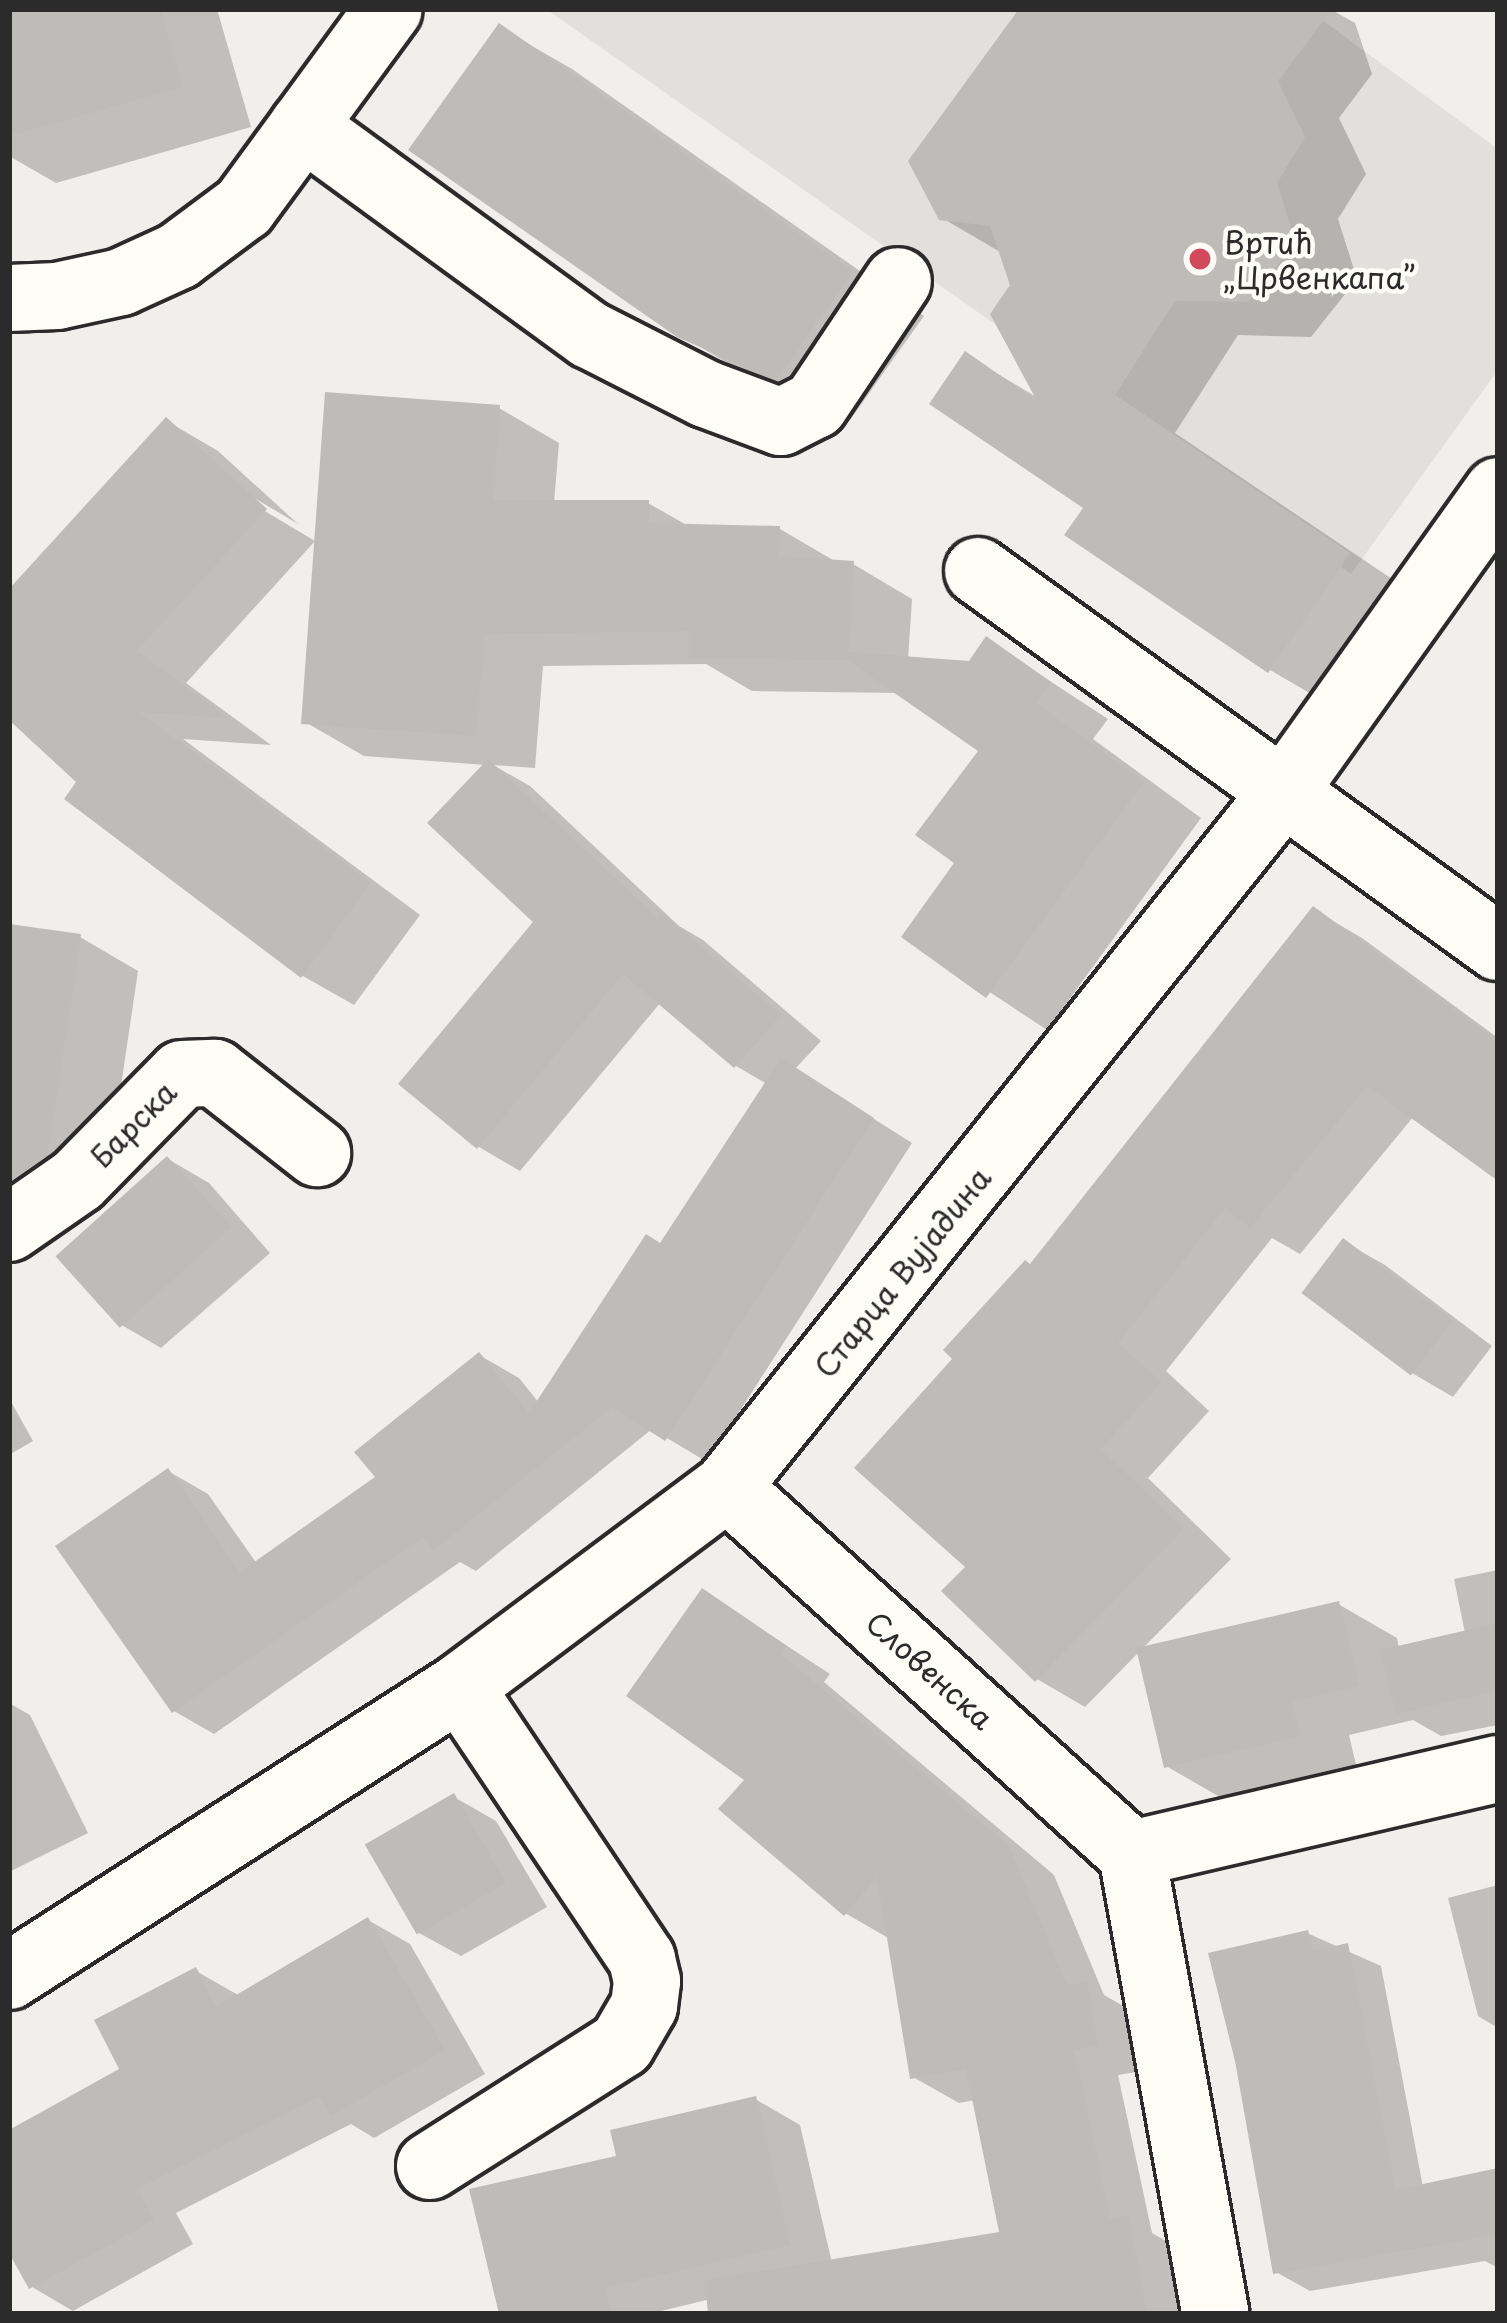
<!DOCTYPE html>
<html>
<head>
<meta charset="utf-8">
<style>
  body { margin:0 }
  #map { position:relative; width:1507px; height:2323px; overflow:hidden; background:#f0efeb; font-family:"Playpen Sans",sans-serif }
  div>[style] { position:absolute }
  [style*='--x'] { left:calc(var(--x)*1px); top:calc(var(--y)*1px); width:calc(var(--w)*1px); rotate:calc(var(--a)*1deg) }
  .built>* { inset:0; background:#e1e0dc }
  .shadow>* { inset:0; background:#0003 }
  .building>* { inset:0; background:#bdbcb8; transform-origin:0 0 }
  .roads { filter:drop-shadow(3px 0 #2b2b2b) drop-shadow(-3px 0 #2b2b2b) drop-shadow(0 3px #2b2b2b) drop-shadow(0 -3px #2b2b2b) }
  .minor>* { height:66px; margin:-33px; padding:0 33px; transform-origin:33px; border-radius:33px; background:#fdfcf7 }
  .dots>* { width:33px; height:33px; translate:-50% -50%; box-sizing:border-box; border:6px solid #fdfcf7; border-radius:50% }
  span { translate:-50% -50%; white-space:nowrap; text-align:center; line-height:1.15; -webkit-text-stroke:9px #fdfcf7; paint-order:stroke }
  .poi-label { font-size:30px; color:#2b2b2b }
  .left { translate:0 -50%; text-align:left }
  .street-label { font-size:30px; color:#2b2b2b }
  .frame { position:absolute; inset:0; border:12px solid #2b2b2b; pointer-events:none }
</style>
</head>
<body>
<div id="map">
  <div class="built">
    <i style="clip-path:polygon(546px 9px,1307px 9px,1498px 149px,1498px 370px,1351px 574px)"></i>
  </div>
  <div class="shadow">
    <i style="clip-path:polygon(9px 9px,217px 9px,251px 127px,56px 183px,9px 156px)"></i>
    <i style="clip-path:polygon(1023px 9px,1330px 9px,1355px 23px,1372px 74px,1339px 118px,1366px 174px,1338px 219px,1357px 279px,1311px 337px,1238px 335px,1175px 433px,1410px 591px,1332px 706px,1270px 670px,1087px 507px,966px 355px,1038px 398px,1002px 253px,942px 218px)"></i>
    <i style="clip-path:polygon(499px 27px,572px 69px,924px 316px,850px 420px,753px 378px,678px 334px)"></i>
    <i style="clip-path:polygon(499px 408px,559px 443px,554px 503px,648px 503px,690px 527px,780px 529px,838px 563px,853px 564px,912px 599px,908px 660px,970px 664px,987px 640px,1108px 719px,1093px 739px,1201px 818px,1047px 1030px,905px 936px,959px 862px,982px 750px,899px 693px,752px 691px,706px 664px,543px 666px,535px 768px,493px 765px,530px 786px,679px 926px,703px 940px,821px 1041px,795px 1069px,912px 1143px,707px 1462px,652px 1429px,476px 1571px,460px 1562px,214px 1734px,174px 1711px,168px 1471px,208px 1494px,257px 1564px,379px 1478px,479px 1355px,519px 1378px,539px 1403px,661px 1246px,767px 1084px,736px 1066px,661px 1002px,520px 1171px,479px 1147px,402px 1084px,537px 922px,486px 765px,364px 756px,305px 722px)"></i>
    <i style="clip-path:polygon(167px 421px,218px 451px,298px 524px,256px 499px,253px 504px,315px 541px,186px 683px,271px 745px,183px 739px,420px 915px,354px 1005px,303px 976px,68px 798px,80px 781px,9px 716px,9px 594px)"></i>
    <i style="clip-path:polygon(1314px 910px,1362px 938px,1498px 1038px,1498px 1178px,1414px 1116px,1300px 1254px,1272px 1238px,1166px 1371px,1209px 1411px,1148px 1478px,1231px 1559px,1141px 1650px,1338px 1604px,1397px 1638px,1399px 1648px,1465px 1633px,1454px 1579px,1498px 1570px,1498px 1725px,1441px 1736px,1413px 1720px,1349px 1735px,1357px 1769px,1225px 1800px,1166px 1766px,1140px 1651px,1085px 1707px,1037px 1679px,969px 1567px,956px 1358px)"></i>
    <i style="clip-path:polygon(9px 927px,80px 937px,138px 971px,109px 1167px,9px 1152px)"></i>
    <i style="clip-path:polygon(168px 1159px,209px 1183px,270px 1253px,161px 1348px,120px 1324px)"></i>
    <i style="clip-path:polygon(1344px 1242px,1385px 1265px,1492px 1346px,1453px 1397px,1412px 1373px)"></i>
    <i style="clip-path:polygon(9px 1398px,33px 1441px,9px 1455px)"></i>
    <i style="clip-path:polygon(703px 1591px,830px 1674px,824px 1682px,1054px 1875px,1104px 1995px,1132px 2011px,1143px 2071px,1118px 2075px,1152px 2233px,1173px 2245px,1186px 2314px,807px 2314px,801px 2277px,649px 2314px,502px 2314px,620px 2158px,755px 2099px,800px 2125px,832px 2263px,1003px 2235px,975px 2100px,959px 2103px,913px 2077px,890px 1939px,845px 1913px,748px 1779px)"></i>
    <i style="clip-path:polygon(9px 1703px,30px 1715px,88px 1833px,9px 1872px)"></i>
    <i style="clip-path:polygon(454px 1797px,496px 1821px,547px 1907px,461px 1956px,419px 1933px)"></i>
    <i style="clip-path:polygon(1498px 1885px,1498px 2028px,1478px 2016px,1448px 1898px)"></i>
    <i style="clip-path:polygon(368px 1920px,410px 1944px,485px 2074px,374px 2138px,351px 2124px,176px 2213px,193px 2244px,73px 2311px,32px 2287px,9px 2247px,9px 2133px,123px 2070px,196px 1971px,238px 1995px)"></i>
    <i style="clip-path:polygon(1307px 1933px,1381px 1966px,1423px 2187px,1498px 2171px,1498px 2268px,1485px 2261px,1310px 2291px,1276px 2272px)"></i>
  </div>
  <div class="building">
    <i style="clip-path:polygon(9px 9px,160px 9px,182px 87px,9px 136px)"></i>
    <i style="clip-path:polygon(1019px 9px,1332px 9px,1278px 81px,1305px 137px,1277px 183px,1296px 242px,1248px 302px,1175px 301px,1115px 395px,1350px 553px,1268px 673px,1064px 535px,1083px 508px,929px 404px,965px 351px,1037px 401px,990px 314px,1010px 285px,990px 226px,939px 220px,908px 161px)"></i>
    <i style="clip-path:polygon(499px 23px,853px 272px,776px 380px,677px 337px,408px 150px)"></i>
    <i style="clip-path:polygon(325px 392px,500px 405px,493px 500px,649px 500px,649px 523px,780px 526px,779px 556px,854px 561px,848px 652px,969px 661px,986px 636px,1051px 682px,1036px 703px,1144px 782px,986px 998px,901px 937px,954px 863px,915px 835px,978px 751px,847px 660px,689px 658px,690px 631px,484px 634px,476px 736px,301px 724px)"></i>
    <i style="clip-path:polygon(166px 417px,267px 509px,137px 651px,228px 718px,139px 712px,371px 883px,301px 978px,64px 799px,76px 782px,9px 720px,9px 589px)"></i>
    <i style="clip-path:polygon(488px 759px,657px 917px,661px 912px,781px 1015px,734px 1068px,623px 974px,477px 1149px,398px 1084px,533px 922px,427px 823px)"></i>
    <i style="clip-path:polygon(1313px 906px,1498px 1042px,1498px 1181px,1367px 1086px,1250px 1228px,1225px 1208px,1118px 1343px,1162px 1382px,1101px 1449px,1184px 1529px,1035px 1682px,941px 1591px,965px 1567px,854px 1468px,952px 1359px,943px 1350px,1025px 1260px,1030px 1264px)"></i>
    <i style="clip-path:polygon(9px 924px,81px 934px,47px 1156px,11px 1181px)"></i>
    <i style="clip-path:polygon(781px 1058px,874px 1118px,665px 1441px,612px 1407px,434px 1550px,423px 1537px,172px 1713px,55px 1546px,168px 1468px,240px 1572px,375px 1477px,354px 1452px,479px 1352px,529px 1413px,646px 1234px,660px 1243px)"></i>
    <i style="left:167px;top:1156px;width:96px;height:150px;rotate:48deg"></i>
    <i style="left:1343px;top:1238px;width:137px;height:69px;rotate:37deg"></i>
    <i style="clip-path:polygon(702px 1588px,787px 1646px,781px 1654px,1009px 1846px,1067px 1985px,1087px 1982px,1098px 2046px,1074px 2050px,1110px 2219px,1128px 2216px,1147px 2314px,708px 2314px,705px 2280px,999px 2232px,966px 2069px,910px 2079px,877px 1877px,844px 1916px,718px 1809px,744px 1780px,626px 1696px)"></i>
    <i style="clip-path:polygon(1339px 1601px,1359px 1686px,1292px 1702px,1300px 1736px,1164px 1768px,1136px 1648px)"></i>
    <i style="clip-path:polygon(1498px 1623px,1498px 1690px,1396px 1714px,1380px 1650px)"></i>
    <i style="left:454px;top:1793px;width:104px;height:103px;rotate:60deg"></i>
    <i style="clip-path:polygon(368px 1917px,445px 2050px,331px 2116px,319px 2097px,137px 2189px,154px 2220px,29px 2289px,9px 2253px,9px 2130px,119px 2069px,94px 2020px,196px 1967px,216px 2007px)"></i>
    <i style="clip-path:polygon(1308px 1930px,1313px 1951px,1348px 1943px,1395px 2190px,1498px 2168px,1498px 2234px,1273px 2274px,1235px 2061px,1208px 1953px)"></i>
    <i style="clip-path:polygon(756px 2096px,790px 2245px,605px 2288px,611px 2314px,499px 2314px,469px 2189px,616px 2156px,610px 2130px)"></i>
  </div>
  <div class="roads">
    <div class="minor">
      <i style="--x:303;--y:126;--w:355;--a:36.1"></i>
      <i style="--x:590;--y:335;--w:130;--a:27"></i>
      <i style="--x:706;--y:394;--w:80;--a:20.5"></i>
      <i style="--x:781;--y:422;--w:38;--a:-27"></i>
      <i style="--x:815;--y:405;--w:149;--a:-56.2"></i>
      <i style="--x:9;--y:298;--w:48;--a:-2.4"></i>
      <i style="--x:57;--y:296;--w:66;--a:-12.3"></i>
      <i style="--x:121;--y:282;--w:63;--a:-24.5"></i>
      <i style="--x:178;--y:256;--w:82;--a:-36.6"></i>
      <i style="--x:244;--y:207;--w:245;--a:-53.8"></i>
      <i style="--x:978;--y:571;--w:642;--a:35.87"></i>
      <i style="--x:9;--y:1228;--w:84;--a:-34.8"></i>
      <i style="--x:78;--y:1180;--w:148;--a:-45.5"></i>
      <i style="--x:182;--y:1074;--w:33;--a:-2"></i>
      <i style="--x:215;--y:1073;--w:130;--a:38.1"></i>
      <i style="--x:727;--y:1487;--w:547;--a:42.18"></i>
      <i style="--x:1132;--y:1854;--w:376;--a:-13.1"></i>
      <i style="--x:1132;--y:1854;--w:468;--a:79.7"></i>
      <i style="--x:9;--y:1976;--w:536;--a:-32.65"></i>
      <i style="--x:460;--y:1687;--w:334;--a:-36.8"></i>
      <i style="--x:727;--y:1487;--w:888;--a:-51.31"></i>
      <i style="--x:1282;--y:794;--w:372;--a:-54.5"></i>
      <i style="--x:430;--y:2166;--w:227;--a:-32.4"></i>
      <i style="--x:622;--y:2044;--w:44;--a:-59.9"></i>
      <i style="--x:644;--y:2006;--w:25;--a:-83"></i>
      <i style="--x:647;--y:1981;--w:23;--a:-103"></i>
      <i style="--x:642;--y:1959;--w:327;--a:-123.8"></i>
    </div>
  </div>
  <div class="dots">
    <i style="left:1200px;top:259px;background:#d1495b"></i>
  </div>
  <div class="poi-label">
    <span class="left" style="left:1224px;top:259px">Вртић<br>„Црвенкапа”</span>
  </div>
  <div class="street-label">
    <span style="left:133px;top:1124px;rotate:-45deg">Барска</span>
    <span style="left:902px;top:1272px;rotate:-51deg">Старца Вујадина</span>
    <span style="left:930px;top:1670px;rotate:42deg">Словенска</span>
  </div>
  <div class="frame"></div>
</div>
</body>
</html>
